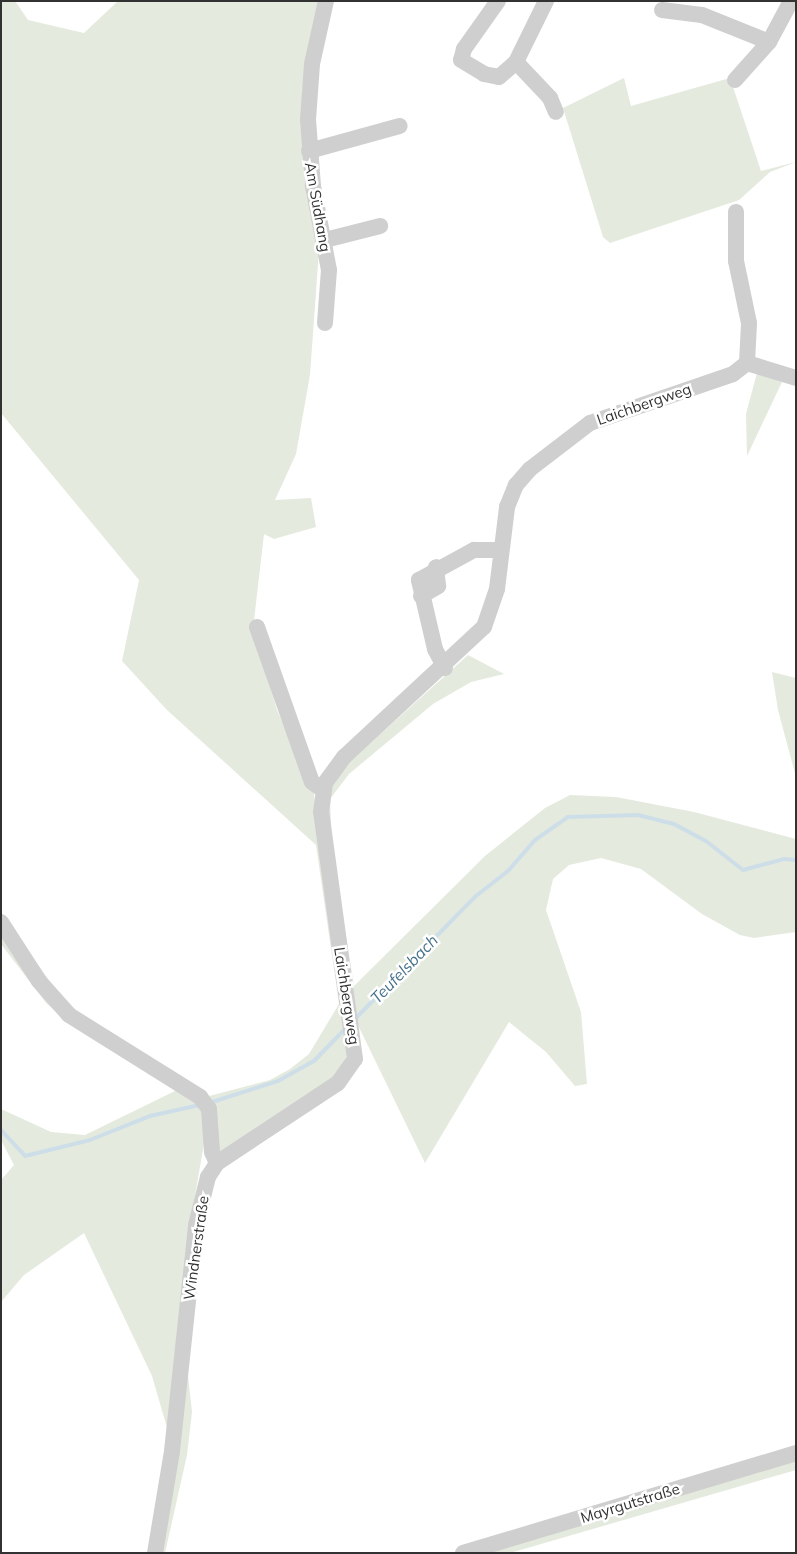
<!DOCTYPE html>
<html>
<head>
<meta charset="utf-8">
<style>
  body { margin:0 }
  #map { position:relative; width:797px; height:1554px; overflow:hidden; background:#fff; font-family:Mulish,sans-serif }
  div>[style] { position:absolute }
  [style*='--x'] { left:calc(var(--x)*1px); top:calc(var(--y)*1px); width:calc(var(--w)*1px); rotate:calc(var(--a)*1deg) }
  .green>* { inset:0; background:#e4eade }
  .stream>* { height:4px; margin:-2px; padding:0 2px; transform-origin:2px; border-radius:2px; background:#cddee8 }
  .minor>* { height:16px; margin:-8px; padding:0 8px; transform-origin:8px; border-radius:8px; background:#cfcfcf }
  span { translate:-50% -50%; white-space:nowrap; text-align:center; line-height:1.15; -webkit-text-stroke:5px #fff; paint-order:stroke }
  .street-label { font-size:15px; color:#323232 }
  .water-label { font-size:16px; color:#47718c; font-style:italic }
  .frame { position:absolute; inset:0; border:2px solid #323232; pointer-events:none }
</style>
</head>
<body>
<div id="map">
  <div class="green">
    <i style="clip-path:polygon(1px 1px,15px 1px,28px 20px,84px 33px,118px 1px,323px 1px,302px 91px,304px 180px,319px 250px,310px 375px,296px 454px,275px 500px,311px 498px,316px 527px,274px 539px,264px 534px,253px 629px,277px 710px,314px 794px,347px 1055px,337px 1075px,220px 1154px,209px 1096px,205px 1098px,65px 1006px,1px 917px,1px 912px,50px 982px,76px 1010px,209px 1096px,270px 1080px,290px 1069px,309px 1054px,339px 1004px,316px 845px,167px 710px,122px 661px,139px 580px,1px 413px)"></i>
    <i style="clip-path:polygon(624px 78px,631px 106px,730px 78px,761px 171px,796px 162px,770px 172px,739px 200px,610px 243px,603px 237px,563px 108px)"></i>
    <i style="clip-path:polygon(757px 373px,782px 382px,747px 456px,746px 414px)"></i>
    <i style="clip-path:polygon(468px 655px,504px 674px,471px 682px,433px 704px,349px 774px,330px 799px,332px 849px,354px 986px,485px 856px,545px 808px,570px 795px,616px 797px,694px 812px,796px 839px,796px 932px,754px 938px,740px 935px,702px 914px,641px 869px,601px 858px,569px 865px,553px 879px,546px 910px,581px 1012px,587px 1084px,575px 1086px,546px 1052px,509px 1022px,425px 1163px,353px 1015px,325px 823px,335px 775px)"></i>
    <i style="clip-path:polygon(772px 672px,796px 678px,796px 777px,778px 710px)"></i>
    <i style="clip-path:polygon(1px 927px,54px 1002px,185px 1090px,204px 1115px,206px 1132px,191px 1219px,168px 1431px,152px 1376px,84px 1233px,24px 1275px,1px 1302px,1px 1180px,14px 1165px,1px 1140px,1px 1109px,51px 1132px,85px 1135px,177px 1090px,71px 1025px,46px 1003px,1px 944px)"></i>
    <i style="clip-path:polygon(187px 1367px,192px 1412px,187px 1455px,165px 1553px,159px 1553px)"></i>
    <i style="clip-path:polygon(796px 1459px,796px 1470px,510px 1553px,482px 1553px)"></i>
  </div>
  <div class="stream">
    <i style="--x:355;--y:1019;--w:173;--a:-45.5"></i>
    <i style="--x:476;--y:896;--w:41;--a:-38"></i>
    <i style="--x:508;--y:871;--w:41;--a:-48.9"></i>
    <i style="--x:535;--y:840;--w:40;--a:-34.9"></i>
    <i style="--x:568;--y:817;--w:70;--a:-1.6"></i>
    <i style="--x:638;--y:815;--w:37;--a:14"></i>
    <i style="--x:674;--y:824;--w:36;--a:28"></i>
    <i style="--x:706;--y:841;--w:47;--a:38.1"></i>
    <i style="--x:743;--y:870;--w:42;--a:-15"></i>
    <i style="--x:784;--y:859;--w:12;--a:5"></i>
    <i style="--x:209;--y:1103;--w:72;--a:-17.7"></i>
    <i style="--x:278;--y:1081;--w:41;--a:-29.1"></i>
    <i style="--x:314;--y:1061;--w:45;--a:-45.9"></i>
    <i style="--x:1;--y:1130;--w:35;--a:47"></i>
    <i style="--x:25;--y:1156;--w:67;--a:-13.8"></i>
    <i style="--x:90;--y:1140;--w:65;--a:-21.8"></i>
    <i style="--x:150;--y:1116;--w:51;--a:-12.4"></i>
  </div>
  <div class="minor">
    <i style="--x:498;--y:1;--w:59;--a:125.3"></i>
    <i style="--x:464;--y:49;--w:11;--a:105"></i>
    <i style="--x:461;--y:60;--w:27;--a:31"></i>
    <i style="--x:484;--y:74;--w:15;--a:11"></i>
    <i style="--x:499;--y:77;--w:23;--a:-41"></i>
    <i style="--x:516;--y:62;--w:68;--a:-63.8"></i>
    <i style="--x:662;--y:10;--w:40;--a:7.1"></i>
    <i style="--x:702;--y:15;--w:72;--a:21.9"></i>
    <i style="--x:769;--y:42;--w:47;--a:-61.8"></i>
    <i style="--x:516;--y:62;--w:50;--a:46.6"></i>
    <i style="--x:550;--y:98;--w:15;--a:67"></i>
    <i style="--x:735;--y:80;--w:51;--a:-48.2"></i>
    <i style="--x:309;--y:151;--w:94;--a:-15.4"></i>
    <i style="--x:325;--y:240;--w:57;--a:-14.3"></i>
    <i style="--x:325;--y:323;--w:53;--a:-85.7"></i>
    <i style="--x:329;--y:270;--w:86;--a:-100.8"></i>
    <i style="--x:313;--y:186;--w:66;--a:-94.3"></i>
    <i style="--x:308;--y:120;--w:56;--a:-85.9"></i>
    <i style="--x:312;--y:64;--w:65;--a:-77.5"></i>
    <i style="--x:747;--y:363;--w:51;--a:17"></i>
    <i style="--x:421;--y:596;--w:20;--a:-30"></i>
    <i style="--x:438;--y:586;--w:19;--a:-96"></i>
    <i style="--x:257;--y:627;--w:164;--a:70.5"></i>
    <i style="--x:312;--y:782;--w:14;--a:36"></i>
    <i style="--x:445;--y:668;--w:21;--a:-118"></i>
    <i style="--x:435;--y:649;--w:71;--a:-103.1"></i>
    <i style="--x:419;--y:580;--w:63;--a:-28.6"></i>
    <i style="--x:474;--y:550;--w:26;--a:0"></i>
    <i style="--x:1;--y:922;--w:70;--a:57.2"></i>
    <i style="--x:39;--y:981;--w:45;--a:48.6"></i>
    <i style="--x:69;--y:1015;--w:155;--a:32"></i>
    <i style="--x:200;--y:1097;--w:15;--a:53"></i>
    <i style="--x:209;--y:1109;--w:43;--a:86"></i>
    <i style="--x:212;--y:1152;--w:12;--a:66"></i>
    <i style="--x:155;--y:1553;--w:103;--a:-80.5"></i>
    <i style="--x:172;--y:1451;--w:227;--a:-83.9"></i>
    <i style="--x:196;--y:1225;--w:49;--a:-76"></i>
    <i style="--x:208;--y:1177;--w:17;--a:-57"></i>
    <i style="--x:217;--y:1163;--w:145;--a:-33.5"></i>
    <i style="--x:338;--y:1083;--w:29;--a:-55"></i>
    <i style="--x:355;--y:1059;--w:249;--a:-97.8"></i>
    <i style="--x:321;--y:812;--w:29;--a:-82"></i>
    <i style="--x:325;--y:783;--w:32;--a:-54"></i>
    <i style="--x:344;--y:757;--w:191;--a:-42.9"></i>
    <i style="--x:484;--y:627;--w:40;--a:-71.1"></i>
    <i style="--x:497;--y:589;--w:83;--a:-83"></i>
    <i style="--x:507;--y:507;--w:24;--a:-68"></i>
    <i style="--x:516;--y:485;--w:21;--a:-49"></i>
    <i style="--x:530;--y:469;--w:76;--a:-37.5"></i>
    <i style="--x:590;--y:423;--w:151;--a:-18.9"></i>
    <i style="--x:733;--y:374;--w:18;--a:-38"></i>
    <i style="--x:747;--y:363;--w:40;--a:-87.1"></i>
    <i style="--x:749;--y:323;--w:63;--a:-101.8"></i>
    <i style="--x:736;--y:261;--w:49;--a:-90"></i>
    <i style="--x:463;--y:1553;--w:348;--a:-16.7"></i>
  </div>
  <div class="street-label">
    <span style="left:318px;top:207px;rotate:80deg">Am Südhang</span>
    <span style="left:644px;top:404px;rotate:-19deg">Laichbergweg</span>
    <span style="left:347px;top:996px;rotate:81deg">Laichbergweg</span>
    <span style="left:196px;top:1248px;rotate:-82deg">Windnerstraße</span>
    <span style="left:630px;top:1503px;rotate:-17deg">Mayrgutstraße</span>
  </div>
  <div class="water-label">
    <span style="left:404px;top:969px;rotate:-46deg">Teufelsbach</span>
  </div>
  <div class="frame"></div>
</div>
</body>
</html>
